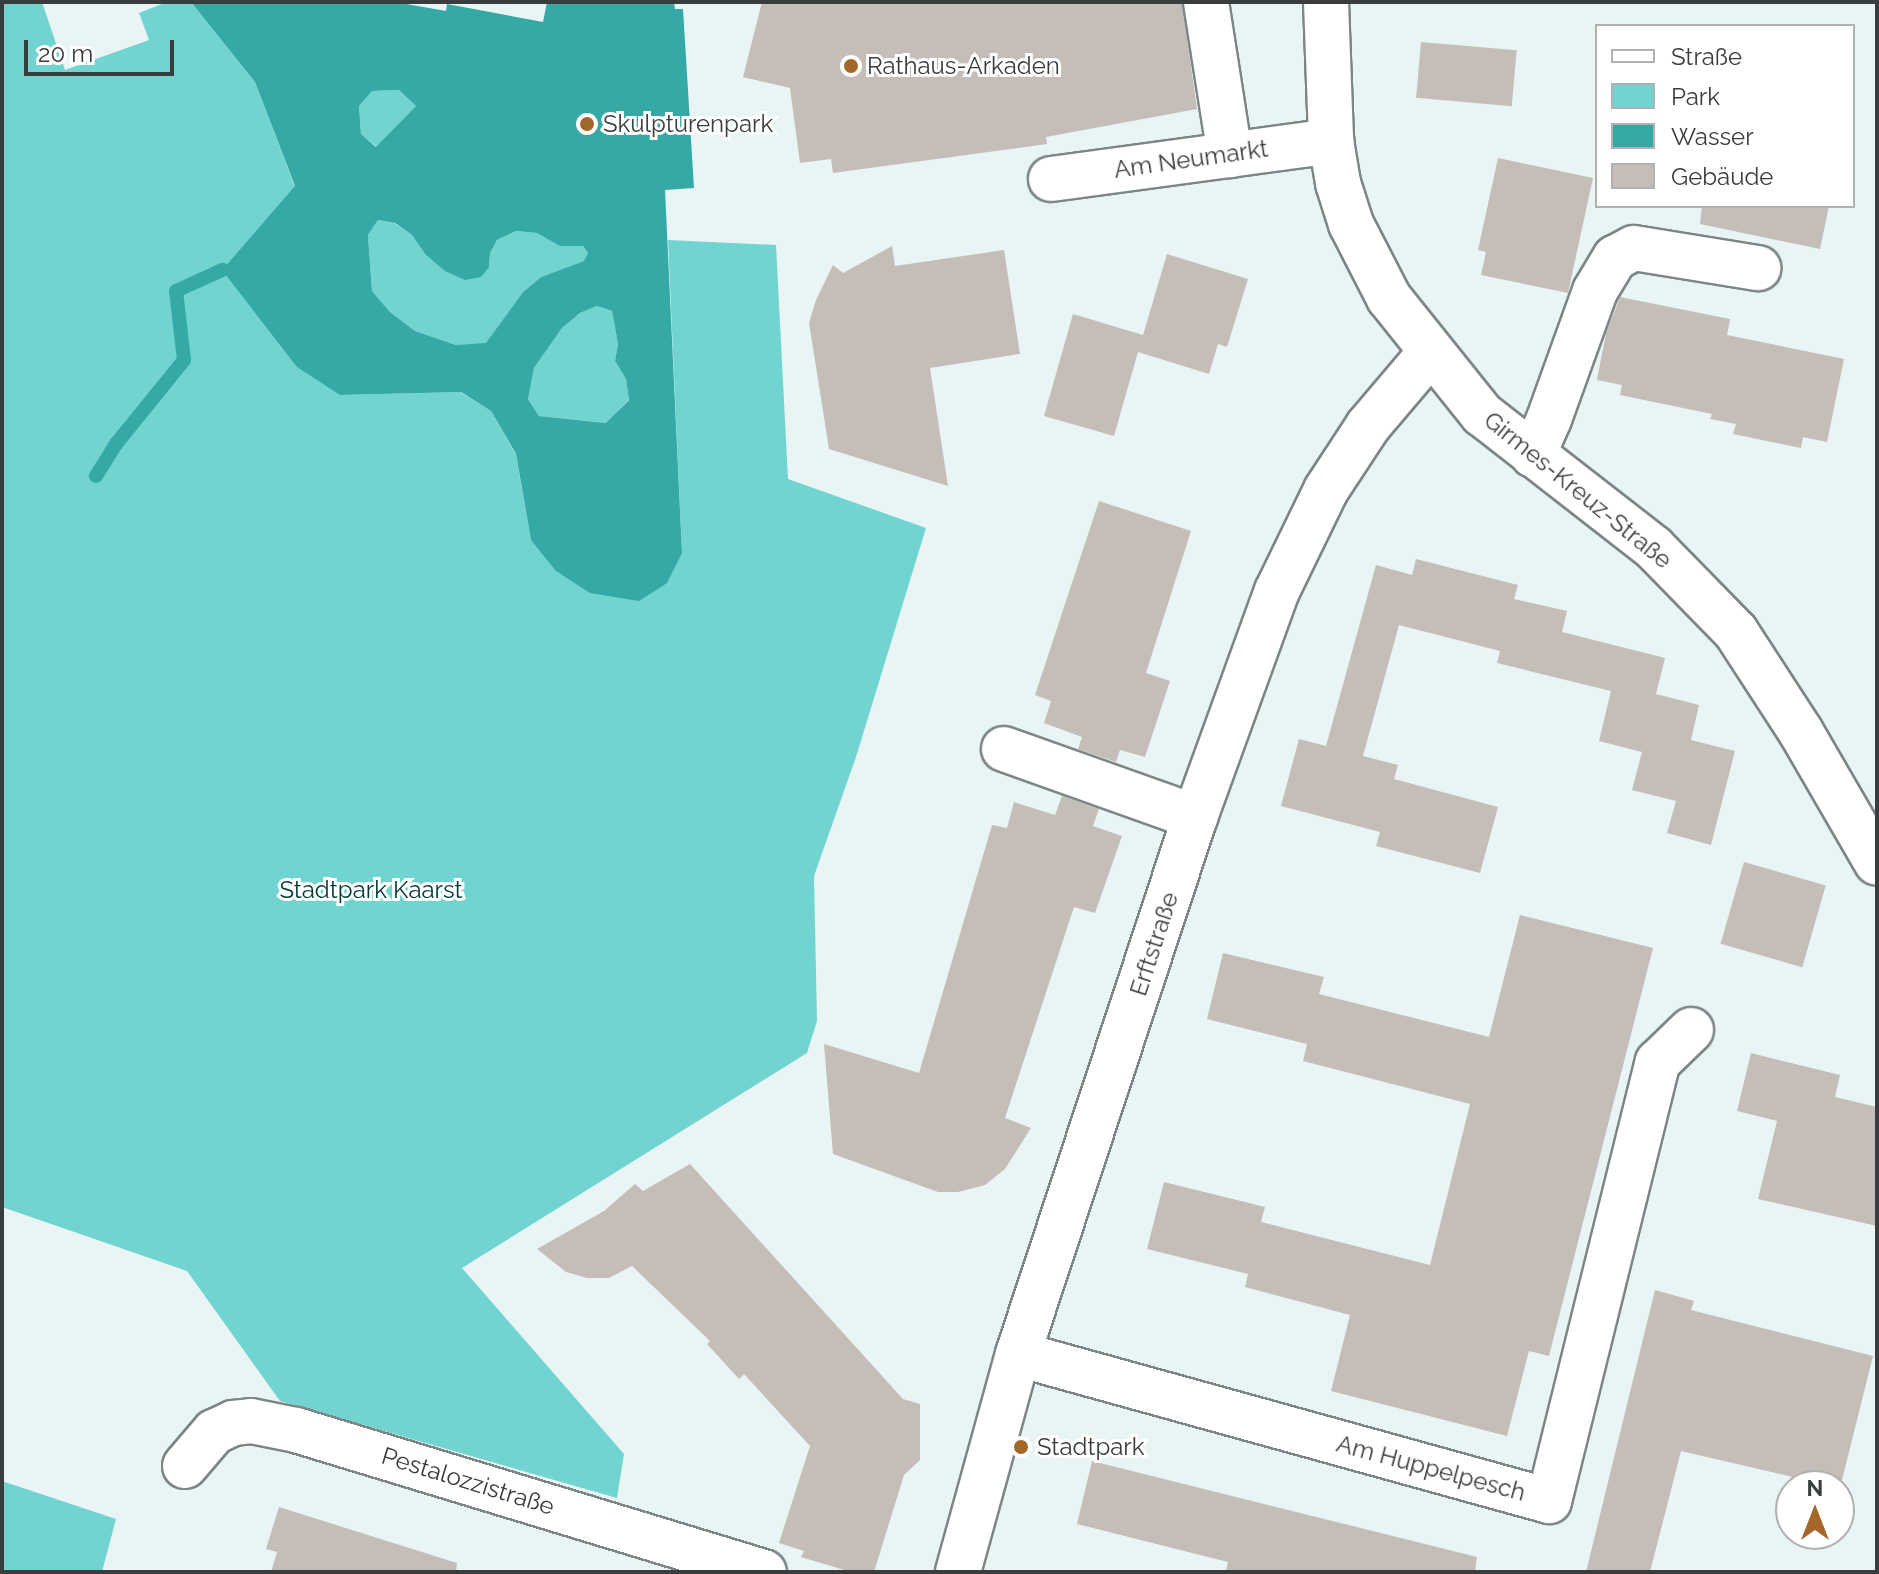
<!DOCTYPE html>
<html>
<head>
<meta charset="utf-8">
<style>
  body { margin:0 }
  #map { position:relative; width:1879px; height:1574px; overflow:hidden; background:#e9f4f4; font-family:Raleway,sans-serif }
  div>[style] { position:absolute }
  [style*='--x'] { left:calc(var(--x)*1px); top:calc(var(--y)*1px); width:calc(var(--w)*1px); rotate:calc(var(--a)*1deg) }
  .green>* { inset:0; background:#72d4d1 }
  .water>* { inset:0; background:#34a9a6 }
  .stream>* { height:14px; margin:-7px; padding:0 7px; transform-origin:7px; border-radius:7px; background:#34a9a6 }
  .building>* { inset:0; background:#c5beb8; transform-origin:0 0 }
  .roads { filter:drop-shadow(2px 0 #7c8686) drop-shadow(-2px 0 #7c8686) drop-shadow(0 2px #7c8686) drop-shadow(0 -2px #7c8686) }
  .minor>* { height:44px; margin:-22px; padding:0 22px; transform-origin:22px; border-radius:22px; background:#fff }
  .dots>* { width:22px; height:22px; translate:-50% -50%; box-sizing:border-box; border:4px solid #fff; border-radius:50% }
  span { translate:-50% -50%; white-space:nowrap; text-align:center; line-height:1.15; -webkit-text-stroke:6px #fff; paint-order:stroke }
  .poi-label { font-size:24px; color:#393d3d }
  .left { translate:0 -50%; text-align:left }
  .street-label { font-size:24px; color:#393d3d }
  .park-label { font-size:24px; color:#023938 }
  .frame { position:absolute; inset:0; border:4px solid #393d3d; pointer-events:none }
  .legend { position:absolute; left:1595px; top:24px; width:260px; height:184px; box-sizing:border-box; background:#fff; border:2px solid #b0b1b1; margin:0; padding:10px 14px; list-style:none; font-size:24px; color:#393d3d }
  .legend li { display:flex; align-items:center; gap:16px; height:40px }
  .legend b { width:40px; border:2px solid #b0b1b1 }
  .north { position:absolute; left:1775px; top:1470px; width:80px; height:80px; box-sizing:border-box; background:#fff; border:2px solid #b0b1b1; border-radius:50%; rotate:0deg; font-size:22px; font-weight:700; line-height:32px; text-align:center; color:#393d3d }
  .north::after { content:''; display:block; margin:auto; width:28px; height:36px; background:#a36829; clip-path:polygon(50% 0,100% 100%,50% 72%,0 100%) }
  .scale { position:absolute; left:24px; top:40px; width:150px; height:36px; box-sizing:border-box; border:4px solid #393d3d; border-top:0; padding-left:10px; font-size:24px; line-height:28px; white-space:nowrap; color:#393d3d; -webkit-text-stroke:6px #fff; paint-order:stroke }
</style>
</head>
<body>
<div id="map">
  <div class="green">
    <i style="clip-path:polygon(2px 2px,42px 2px,65px 70px,149px 40px,139px 13px,167px 2px,191px 2px,255px 82px,295px 187px,222px 270px,256px 311px,340px 395px,460px 392px,491px 411px,516px 455px,531px 540px,682px 553px,668px 240px,776px 245px,788px 479px,926px 528px,856px 757px,814px 876px,817px 1021px,807px 1053px,462px 1268px,624px 1454px,617px 1498px,280px 1401px,187px 1271px,2px 1207px)"></i>
    <i style="clip-path:polygon(399px 90px,416px 106px,377px 147px,361px 134px,359px 106px,372px 91px)"></i>
    <i style="clip-path:polygon(378px 220px,394px 223px,412px 235px,425px 254px,489px 267px,490px 253px,497px 240px,516px 231px,537px 233px,561px 246px,583px 246px,588px 253px,585px 261px,541px 277px,523px 292px,486px 344px,456px 345px,415px 331px,390px 312px,372px 291px,368px 235px)"></i>
    <i style="clip-path:polygon(597px 306px,612px 311px,618px 344px,615px 361px,626px 379px,629px 399px,607px 423px,539px 416px,528px 399px,534px 368px,562px 328px,580px 313px)"></i>
    <i style="clip-path:polygon(2px 1481px,116px 1519px,102px 1572px,2px 1572px)"></i>
  </div>
  <div class="water">
    <i style="clip-path:polygon(evenodd,191px 2px,395px 2px,446px 11px,447px 4px,543px 22px,547px 2px,674px 2px,675px 9px,683px 9px,694px 188px,665px 190px,682px 553px,667px 583px,639px 601px,590px 593px,556px 571px,531px 540px,516px 454px,491px 411px,461px 392px,340px 395px,297px 367px,222px 270px,295px 186px,255px 82px,191px 2px,399px 90px,416px 106px,376px 147px,361px 134px,359px 106px,372px 91px,399px 90px,191px 2px,378px 220px,395px 223px,412px 235px,425px 254px,445px 271px,465px 280px,481px 277px,489px 267px,490px 253px,497px 240px,516px 231px,537px 233px,560px 246px,583px 246px,588px 253px,584px 261px,541px 277px,523px 292px,486px 343px,456px 345px,415px 331px,390px 312px,372px 291px,368px 235px,378px 220px,191px 2px,597px 306px,612px 311px,618px 344px,615px 361px,626px 379px,629px 400px,606px 423px,539px 416px,528px 399px,534px 368px,562px 328px,580px 313px,597px 306px)"></i>
  </div>
  <div class="stream">
    <i style="--x:96;--y:476;--w:38;--a:-58"></i>
    <i style="--x:116;--y:444;--w:108;--a:-51"></i>
    <i style="--x:184;--y:360;--w:69;--a:-96.6"></i>
    <i style="--x:176;--y:291;--w:51;--a:-24.5"></i>
  </div>
  <div class="building">
    <i style="clip-path:polygon(762px 2px,1182px 2px,1197px 109px,1046px 137px,1047px 144px,833px 173px,831px 159px,800px 163px,790px 88px,743px 77px)"></i>
    <i style="left:1421px;top:42px;width:96px;height:56px;rotate:5deg"></i>
    <i style="clip-path:polygon(1498px 158px,1593px 178px,1568px 293px,1481px 275px,1486px 252px,1478px 250px)"></i>
    <i style="clip-path:polygon(1702px 206px,1829px 206px,1820px 249px,1700px 224px)"></i>
    <i style="clip-path:polygon(892px 246px,895px 266px,1004px 250px,1020px 354px,930px 368px,948px 486px,829px 449px,809px 323px,816px 300px,833px 265px,843px 273px)"></i>
    <i style="clip-path:polygon(1167px 254px,1248px 279px,1227px 347px,1218px 344px,1209px 374px,1138px 352px,1114px 436px,1044px 416px,1073px 314px,1143px 335px)"></i>
    <i style="clip-path:polygon(1620px 297px,1730px 319px,1727px 335px,1844px 359px,1827px 442px,1803px 437px,1801px 448px,1733px 434px,1736px 424px,1710px 419px,1712px 414px,1620px 395px,1622px 385px,1597px 380px,1606px 333px)"></i>
    <i style="clip-path:polygon(1099px 501px,1191px 531px,1146px 673px,1170px 681px,1145px 757px,1120px 750px,1116px 762px,1078px 749px,1082px 737px,1044px 723px,1051px 701px,1035px 695px)"></i>
    <i style="clip-path:polygon(1416px 559px,1518px 585px,1514px 599px,1567px 611px,1562px 632px,1665px 658px,1656px 694px,1699px 705px,1691px 740px,1735px 751px,1711px 845px,1667px 833px,1676px 801px,1632px 790px,1642px 752px,1599px 741px,1611px 691px,1497px 663px,1500px 651px,1399px 625px,1363px 756px,1398px 765px,1394px 779px,1498px 807px,1480px 873px,1376px 846px,1380px 832px,1281px 806px,1299px 739px,1326px 746px,1376px 565px,1412px 575px)"></i>
    <i style="clip-path:polygon(1062px 796px,1099px 809px,1093px 826px,1122px 836px,1095px 913px,1074px 907px,1005px 1118px,1031px 1128px,1005px 1169px,985px 1185px,958px 1192px,938px 1192px,833px 1154px,824px 1044px,919px 1073px,992px 825px,1007px 828px,1014px 802px,1055px 815px)"></i>
    <i style="left:1744px;top:862px;width:85px;height:85px;rotate:16deg"></i>
    <i style="clip-path:polygon(1520px 915px,1653px 948px,1549px 1356px,1529px 1351px,1507px 1436px,1331px 1391px,1350px 1315px,1245px 1287px,1248px 1274px,1147px 1249px,1164px 1182px,1265px 1207px,1261px 1222px,1430px 1265px,1470px 1104px,1303px 1061px,1307px 1044px,1207px 1019px,1223px 953px,1324px 977px,1319px 994px,1489px 1037px)"></i>
    <i style="clip-path:polygon(1751px 1053px,1840px 1075px,1835px 1097px,1877px 1107px,1877px 1226px,1758px 1199px,1777px 1121px,1737px 1111px)"></i>
    <i style="clip-path:polygon(690px 1164px,903px 1399px,920px 1404px,920px 1460px,904px 1475px,874px 1572px,851px 1572px,801px 1557px,804px 1551px,779px 1543px,810px 1446px,744px 1374px,739px 1379px,707px 1344px,710px 1341px,632px 1266px,609px 1278px,587px 1278px,566px 1272px,537px 1249px,604px 1211px,635px 1184px,643px 1191px)"></i>
    <i style="clip-path:polygon(1655px 1290px,1694px 1301px,1691px 1310px,1873px 1356px,1840px 1488px,1681px 1451px,1650px 1572px,1586px 1572px)"></i>
    <i style="clip-path:polygon(1092px 1461px,1477px 1557px,1475px 1572px,1226px 1572px,1228px 1562px,1077px 1524px)"></i>
    <i style="clip-path:polygon(279px 1507px,457px 1563px,456px 1572px,271px 1572px,277px 1552px,266px 1549px)"></i>
  </div>
  <div class="roads">
    <div class="minor">
      <i style="--x:1206;--y:2;--w:155;--a:81.1"></i>
      <i style="--x:1326;--y:2;--w:139;--a:87.9"></i>
      <i style="--x:1331;--y:141;--w:43;--a:80.5"></i>
      <i style="--x:1338;--y:183;--w:43;--a:72.4"></i>
      <i style="--x:1351;--y:224;--w:83;--a:62.8"></i>
      <i style="--x:1389;--y:298;--w:149;--a:51.3"></i>
      <i style="--x:1482;--y:414;--w:218;--a:37.9"></i>
      <i style="--x:1654;--y:548;--w:117;--a:45.7"></i>
      <i style="--x:1736;--y:632;--w:119;--a:57"></i>
      <i style="--x:1801;--y:732;--w:151;--a:59.9"></i>
      <i style="--x:1051;--y:179;--w:283;--a:-7.7"></i>
      <i style="--x:1533;--y:455;--w:39;--a:-66"></i>
      <i style="--x:1549;--y:419;--w:136;--a:-70.2"></i>
      <i style="--x:1595;--y:291;--w:39;--a:-59"></i>
      <i style="--x:1615;--y:258;--w:21;--a:-28"></i>
      <i style="--x:1634;--y:248;--w:126;--a:9.2"></i>
      <i style="--x:1004;--y:749;--w:203;--a:19.6"></i>
      <i style="--x:1018;--y:1354;--w:551;--a:15.47"></i>
      <i style="--x:1549;--y:1501;--w:452;--a:-76.1"></i>
      <i style="--x:1658;--y:1062;--w:46;--a:-44.1"></i>
      <i style="--x:185;--y:1466;--w:45;--a:-49.5"></i>
      <i style="--x:214;--y:1432;--w:21;--a:-25"></i>
      <i style="--x:233;--y:1423;--w:18;--a:-6"></i>
      <i style="--x:251;--y:1421;--w:46;--a:11.3"></i>
      <i style="--x:296;--y:1430;--w:489;--a:16.9"></i>
      <i style="--x:958;--y:1572;--w:226;--a:-74.6"></i>
      <i style="--x:1018;--y:1354;--w:565;--a:-71.76"></i>
      <i style="--x:1195;--y:817;--w:240;--a:-70.1"></i>
      <i style="--x:1277;--y:591;--w:112;--a:-64.1"></i>
      <i style="--x:1326;--y:490;--w:77;--a:-56.7"></i>
      <i style="--x:1368;--y:426;--w:96;--a:-49.7"></i>
    </div>
  </div>
  <div class="dots">
    <i style="left:851px;top:66px;background:#a36829"></i>
    <i style="left:587px;top:124px;background:#a36829"></i>
    <i style="left:1021px;top:1447px;background:#a36829"></i>
  </div>
  <div class="poi-label">
    <span class="left" style="left:867px;top:66px">Rathaus-Arkaden</span>
    <span class="left" style="left:603px;top:124px">Skulpturenpark</span>
    <span class="left" style="left:1037px;top:1447px">Stadtpark</span>
  </div>
  <div class="street-label">
    <span style="left:1191px;top:159px;rotate:-8deg">Am Neumarkt</span>
    <span style="left:1578px;top:490px;rotate:39deg">Girmes-Kreuz-Straße</span>
    <span style="left:1154px;top:944px;rotate:-72deg">Erftstraße</span>
    <span style="left:1431px;top:1468px;rotate:15deg">Am Huppelpesch</span>
    <span style="left:468px;top:1481px;rotate:17deg">Pestalozzistraße</span>
  </div>
  <div class="park-label">
    <span style="left:371px;top:890px">Stadtpark Kaarst</span>
  </div>
  <div class="frame"></div>
  <ul class="legend">
  <li><b style="height:10px;background:#fff"></b>Straße</li>
  <li><b style="height:22px;background:#72d4d1"></b>Park</li>
  <li><b style="height:22px;background:#34a9a6"></b>Wasser</li>
  <li><b style="height:22px;background:#c5beb8"></b>Gebäude</li>
  </ul>
  <div class="north">N</div>
  <div class="scale">20 m</div>
</div>
</body>
</html>
